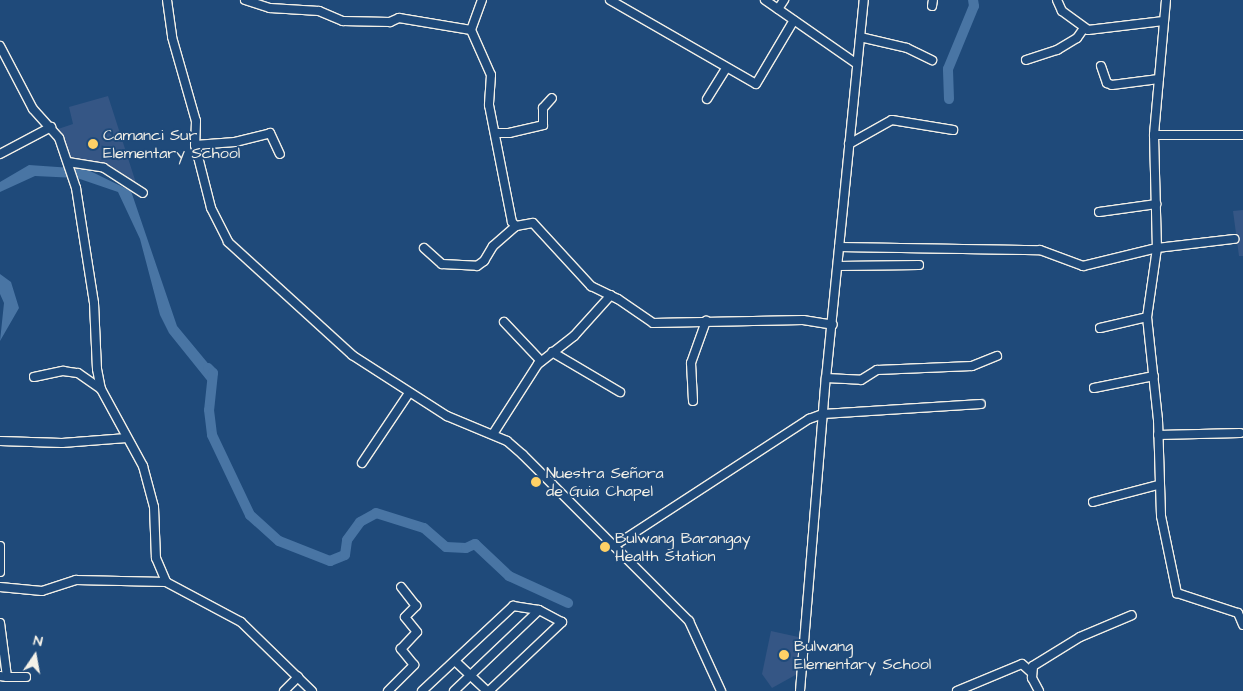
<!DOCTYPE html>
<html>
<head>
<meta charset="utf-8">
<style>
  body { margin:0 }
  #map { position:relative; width:1243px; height:691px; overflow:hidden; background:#1f4a7a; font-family:"Architects Daughter",sans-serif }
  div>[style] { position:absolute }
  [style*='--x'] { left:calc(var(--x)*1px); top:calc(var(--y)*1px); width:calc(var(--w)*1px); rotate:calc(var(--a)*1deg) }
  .built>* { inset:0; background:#355685 }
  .water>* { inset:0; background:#4975a4 }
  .river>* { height:10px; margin:-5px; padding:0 5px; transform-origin:5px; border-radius:5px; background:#4975a4 }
  .roads { filter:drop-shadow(1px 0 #f4f1e8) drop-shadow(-1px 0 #f4f1e8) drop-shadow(0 1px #f4f1e8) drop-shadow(0 -1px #f4f1e8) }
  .minor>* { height:8px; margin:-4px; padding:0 4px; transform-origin:4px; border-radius:4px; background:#1f4a7a }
  .dots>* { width:14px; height:14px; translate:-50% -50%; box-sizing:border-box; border:2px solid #1f4a7a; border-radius:50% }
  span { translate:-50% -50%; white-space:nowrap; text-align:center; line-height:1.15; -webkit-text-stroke:4px #1f4a7a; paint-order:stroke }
  .poi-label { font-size:16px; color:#f4f1e8 }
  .left { translate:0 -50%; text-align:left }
  .north { position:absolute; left:10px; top:631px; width:50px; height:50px; -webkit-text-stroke:4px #1f4a7a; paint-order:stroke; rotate:12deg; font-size:14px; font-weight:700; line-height:20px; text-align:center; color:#f4f1e8 }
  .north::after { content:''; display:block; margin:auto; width:18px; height:22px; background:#f4f1e8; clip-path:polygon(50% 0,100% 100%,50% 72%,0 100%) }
</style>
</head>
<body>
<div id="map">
  <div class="built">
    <i style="clip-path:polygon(108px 96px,136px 183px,106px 167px,69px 159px,58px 129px,73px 124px,69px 107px)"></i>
    <i style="clip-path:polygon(1243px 210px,1243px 256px,1239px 256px,1233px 211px)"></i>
    <i style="clip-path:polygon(771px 631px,803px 638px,799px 673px,772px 688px,762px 674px)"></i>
  </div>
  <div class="water">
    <i style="clip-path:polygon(29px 165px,86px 169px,131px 191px,177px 326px,216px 373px,210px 384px,169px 333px,160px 315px,140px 239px,118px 192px,77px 178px,35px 176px,0 192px,0 182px)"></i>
    <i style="clip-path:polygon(0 274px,11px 282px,19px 308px,0 341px,4px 303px,0 294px)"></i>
  </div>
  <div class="river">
    <i style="--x:949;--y:99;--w:30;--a:-92"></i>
    <i style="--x:948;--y:69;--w:68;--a:-67.6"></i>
    <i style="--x:974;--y:6;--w:6;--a:-99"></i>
    <i style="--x:208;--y:368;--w:7;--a:45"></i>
    <i style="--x:213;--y:373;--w:37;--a:96"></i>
    <i style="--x:209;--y:410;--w:25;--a:83"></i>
    <i style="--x:212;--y:435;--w:89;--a:64.6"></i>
    <i style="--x:250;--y:515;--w:39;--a:42"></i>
    <i style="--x:279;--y:541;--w:55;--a:21.4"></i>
    <i style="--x:330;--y:561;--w:16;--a:-22"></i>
    <i style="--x:345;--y:555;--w:15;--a:-82"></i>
    <i style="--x:347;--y:540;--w:22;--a:-54"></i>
    <i style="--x:360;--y:522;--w:18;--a:-29"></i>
    <i style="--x:376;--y:513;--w:50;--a:17.4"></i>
    <i style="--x:424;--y:528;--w:29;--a:41"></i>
    <i style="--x:446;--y:547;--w:20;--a:3"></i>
    <i style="--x:466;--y:548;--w:10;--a:-24"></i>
    <i style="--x:475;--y:544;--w:47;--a:43.3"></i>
    <i style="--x:509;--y:576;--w:65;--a:24.6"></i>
  </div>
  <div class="roads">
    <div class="minor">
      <i style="--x:167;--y:0;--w:37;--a:82"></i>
      <i style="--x:172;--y:37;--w:87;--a:74.1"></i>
      <i style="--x:196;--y:121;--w:24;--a:92"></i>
      <i style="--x:195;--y:145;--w:65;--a:75.7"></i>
      <i style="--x:211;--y:208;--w:38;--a:63"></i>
      <i style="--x:228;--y:242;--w:168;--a:42.3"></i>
      <i style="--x:352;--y:355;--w:113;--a:32.7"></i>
      <i style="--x:447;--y:416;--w:65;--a:22.6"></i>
      <i style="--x:507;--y:441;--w:21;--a:41"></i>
      <i style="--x:523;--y:455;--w:235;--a:45"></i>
      <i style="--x:689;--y:621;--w:77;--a:65.4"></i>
      <i style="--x:245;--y:0;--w:26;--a:18"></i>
      <i style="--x:270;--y:8;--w:49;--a:3.5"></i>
      <i style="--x:319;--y:11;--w:26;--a:23"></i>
      <i style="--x:343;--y:21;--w:47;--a:1.2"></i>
      <i style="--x:390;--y:22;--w:10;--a:-24"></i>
      <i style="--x:399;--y:18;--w:73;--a:9.5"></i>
      <i style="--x:471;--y:30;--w:49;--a:66"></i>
      <i style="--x:491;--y:75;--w:30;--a:94"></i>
      <i style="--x:489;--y:105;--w:119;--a:78.9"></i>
      <i style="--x:512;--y:222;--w:6;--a:45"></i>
      <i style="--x:516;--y:226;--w:17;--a:-10"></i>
      <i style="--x:533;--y:223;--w:86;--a:47.4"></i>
      <i style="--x:591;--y:286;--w:30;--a:26"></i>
      <i style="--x:618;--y:299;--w:42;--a:34.4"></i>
      <i style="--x:653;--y:323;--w:150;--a:-1.1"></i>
      <i style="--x:803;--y:320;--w:30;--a:9"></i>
      <i style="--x:610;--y:0;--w:168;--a:29.9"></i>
      <i style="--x:756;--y:84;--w:74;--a:-59.3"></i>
      <i style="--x:765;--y:0;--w:112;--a:34.8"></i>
      <i style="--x:1057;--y:0;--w:12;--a:66"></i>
      <i style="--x:1062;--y:11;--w:32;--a:36"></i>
      <i style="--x:1088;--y:30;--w:76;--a:-6.8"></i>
      <i style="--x:1166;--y:0;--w:136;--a:95.1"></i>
      <i style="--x:1154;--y:135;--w:113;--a:88.5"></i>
      <i style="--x:1157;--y:248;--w:70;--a:98.2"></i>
      <i style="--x:1147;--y:317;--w:104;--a:83.9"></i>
      <i style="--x:1158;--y:420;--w:96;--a:88.2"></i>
      <i style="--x:1161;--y:516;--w:79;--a:78.3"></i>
      <i style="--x:1177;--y:593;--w:64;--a:18.2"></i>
      <i style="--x:1238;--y:613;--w:13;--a:67"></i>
      <i style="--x:932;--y:6;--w:6;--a:-81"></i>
      <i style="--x:778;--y:9;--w:11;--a:-56"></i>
      <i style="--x:471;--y:30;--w:32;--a:-70"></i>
      <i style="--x:860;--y:37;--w:48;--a:13.2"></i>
      <i style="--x:907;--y:48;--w:28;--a:26"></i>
      <i style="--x:0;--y:46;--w:71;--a:62.4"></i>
      <i style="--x:33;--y:109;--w:39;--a:48"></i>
      <i style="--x:59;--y:138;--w:53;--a:71.2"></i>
      <i style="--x:76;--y:188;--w:116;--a:81.1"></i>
      <i style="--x:94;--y:303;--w:66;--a:87.4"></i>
      <i style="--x:97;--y:369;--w:20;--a:79"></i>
      <i style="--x:101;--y:389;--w:88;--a:61.4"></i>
      <i style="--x:143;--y:466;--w:42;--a:75"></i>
      <i style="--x:154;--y:507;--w:51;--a:87.8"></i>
      <i style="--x:156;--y:558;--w:26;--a:67"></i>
      <i style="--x:166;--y:582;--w:85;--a:28.1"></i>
      <i style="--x:241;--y:622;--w:99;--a:44.2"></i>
      <i style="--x:1026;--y:60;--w:33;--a:-18"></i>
      <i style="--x:1057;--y:50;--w:23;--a:-31"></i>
      <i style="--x:1077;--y:38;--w:12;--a:-55"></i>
      <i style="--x:1101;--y:66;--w:18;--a:71"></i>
      <i style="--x:1107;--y:83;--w:5;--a:22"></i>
      <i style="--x:1112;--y:85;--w:47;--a:-7.3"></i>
      <i style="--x:707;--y:99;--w:36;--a:-58"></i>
      <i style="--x:496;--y:133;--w:13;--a:0"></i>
      <i style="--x:509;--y:133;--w:35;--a:-13"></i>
      <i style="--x:543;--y:125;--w:17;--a:-90"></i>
      <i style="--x:543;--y:108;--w:13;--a:-48"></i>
      <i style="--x:1154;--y:135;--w:89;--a:0"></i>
      <i style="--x:849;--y:144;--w:49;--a:-29.2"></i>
      <i style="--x:892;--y:120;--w:62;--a:9.3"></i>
      <i style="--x:195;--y:145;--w:40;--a:-4.3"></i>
      <i style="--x:235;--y:142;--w:36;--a:-14"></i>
      <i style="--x:270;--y:133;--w:23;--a:65"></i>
      <i style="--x:0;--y:154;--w:58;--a:-27.9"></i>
      <i style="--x:68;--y:162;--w:36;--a:9"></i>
      <i style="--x:104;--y:168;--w:46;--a:32.7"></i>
      <i style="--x:1099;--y:212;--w:58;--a:-8"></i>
      <i style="--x:839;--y:247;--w:201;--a:0.9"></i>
      <i style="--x:1040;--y:250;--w:46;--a:20.4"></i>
      <i style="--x:1083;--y:266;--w:76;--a:-13.7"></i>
      <i style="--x:1157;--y:248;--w:78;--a:-6.7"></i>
      <i style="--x:424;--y:248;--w:24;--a:42"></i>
      <i style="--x:442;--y:264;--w:35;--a:3"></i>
      <i style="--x:477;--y:266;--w:9;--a:-36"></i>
      <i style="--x:484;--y:261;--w:17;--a:-59"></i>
      <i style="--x:493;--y:246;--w:30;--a:-41"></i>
      <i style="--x:838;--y:266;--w:81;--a:-0.7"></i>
      <i style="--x:504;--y:322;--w:54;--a:46.5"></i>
      <i style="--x:1100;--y:328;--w:48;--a:-13.2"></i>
      <i style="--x:552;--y:352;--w:79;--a:30.5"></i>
      <i style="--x:34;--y:377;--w:30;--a:-12"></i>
      <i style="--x:63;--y:371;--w:15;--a:8"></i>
      <i style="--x:78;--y:373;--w:28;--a:35"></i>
      <i style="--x:826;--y:378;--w:35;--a:3"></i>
      <i style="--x:861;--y:380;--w:19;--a:-32"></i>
      <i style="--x:877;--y:370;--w:95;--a:-2.4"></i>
      <i style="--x:972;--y:366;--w:27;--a:-22"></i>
      <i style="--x:1094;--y:388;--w:61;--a:-11.3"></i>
      <i style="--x:693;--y:401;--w:38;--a:-93"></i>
      <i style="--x:691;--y:363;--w:45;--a:-70.3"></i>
      <i style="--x:493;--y:434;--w:83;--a:-57.3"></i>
      <i style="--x:538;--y:364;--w:46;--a:-37.9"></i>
      <i style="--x:574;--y:336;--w:55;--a:-47.9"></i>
      <i style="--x:1158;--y:435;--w:82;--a:-1.4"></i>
      <i style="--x:0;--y:441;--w:62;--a:1.8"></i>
      <i style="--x:62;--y:443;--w:65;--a:-4.4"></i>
      <i style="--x:362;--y:463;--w:84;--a:-56.1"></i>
      <i style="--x:1093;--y:502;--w:67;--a:-14.7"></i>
      <i style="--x:0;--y:546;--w:26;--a:90"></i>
      <i style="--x:614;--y:546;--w:233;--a:-33.1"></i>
      <i style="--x:809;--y:419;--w:15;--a:-20"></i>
      <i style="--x:823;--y:414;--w:158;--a:-3.6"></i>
      <i style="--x:0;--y:587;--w:42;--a:5.4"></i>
      <i style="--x:42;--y:591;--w:36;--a:-18"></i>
      <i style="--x:76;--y:580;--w:90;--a:1.3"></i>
      <i style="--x:0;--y:623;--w:54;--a:82.6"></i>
      <i style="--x:7;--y:677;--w:7;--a:-172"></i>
      <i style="--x:455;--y:661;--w:44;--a:43.2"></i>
      <i style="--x:7;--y:677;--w:19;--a:0"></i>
      <i style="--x:284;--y:691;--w:20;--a:-45"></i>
      <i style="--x:388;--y:691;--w:37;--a:-45"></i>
      <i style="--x:414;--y:665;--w:21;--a:-129"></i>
      <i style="--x:401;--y:649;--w:23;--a:-47"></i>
      <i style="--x:417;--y:632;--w:19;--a:-129"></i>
      <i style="--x:405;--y:617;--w:16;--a:-45"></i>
      <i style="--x:416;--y:606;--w:24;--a:-128"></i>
      <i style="--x:422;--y:691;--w:125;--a:-43"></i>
      <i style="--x:513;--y:606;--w:26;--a:9"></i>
      <i style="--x:539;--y:610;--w:26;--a:28"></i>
      <i style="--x:562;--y:622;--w:100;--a:136.6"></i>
      <i style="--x:454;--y:691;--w:117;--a:-43.6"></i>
      <i style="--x:800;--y:691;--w:314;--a:-85.3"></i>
      <i style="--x:826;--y:378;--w:380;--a:-84.3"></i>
      <i style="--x:957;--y:691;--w:70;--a:-22.6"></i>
      <i style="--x:1022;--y:664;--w:12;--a:42"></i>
      <i style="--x:1039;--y:691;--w:15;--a:-118"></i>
      <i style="--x:1032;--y:678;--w:12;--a:-85"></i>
      <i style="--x:1033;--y:666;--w:55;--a:-31.7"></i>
      <i style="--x:1080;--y:637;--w:56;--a:-22.9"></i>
    </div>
  </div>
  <div class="dots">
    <i style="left:93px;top:144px;background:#ffd166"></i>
    <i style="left:536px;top:482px;background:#ffd166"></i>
    <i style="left:605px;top:547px;background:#ffd166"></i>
    <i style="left:784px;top:655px;background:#ffd166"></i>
  </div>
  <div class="poi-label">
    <span class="left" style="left:103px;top:144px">Camanci Sur<br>Elementary School</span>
    <span class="left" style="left:546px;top:482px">Nuestra Señora<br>de Guia Chapel</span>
    <span class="left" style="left:615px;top:547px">Bulwang Barangay<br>Health Station</span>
    <span class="left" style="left:794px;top:655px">Bulwang<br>Elementary School</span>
  </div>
  <div class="north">N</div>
</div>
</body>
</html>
